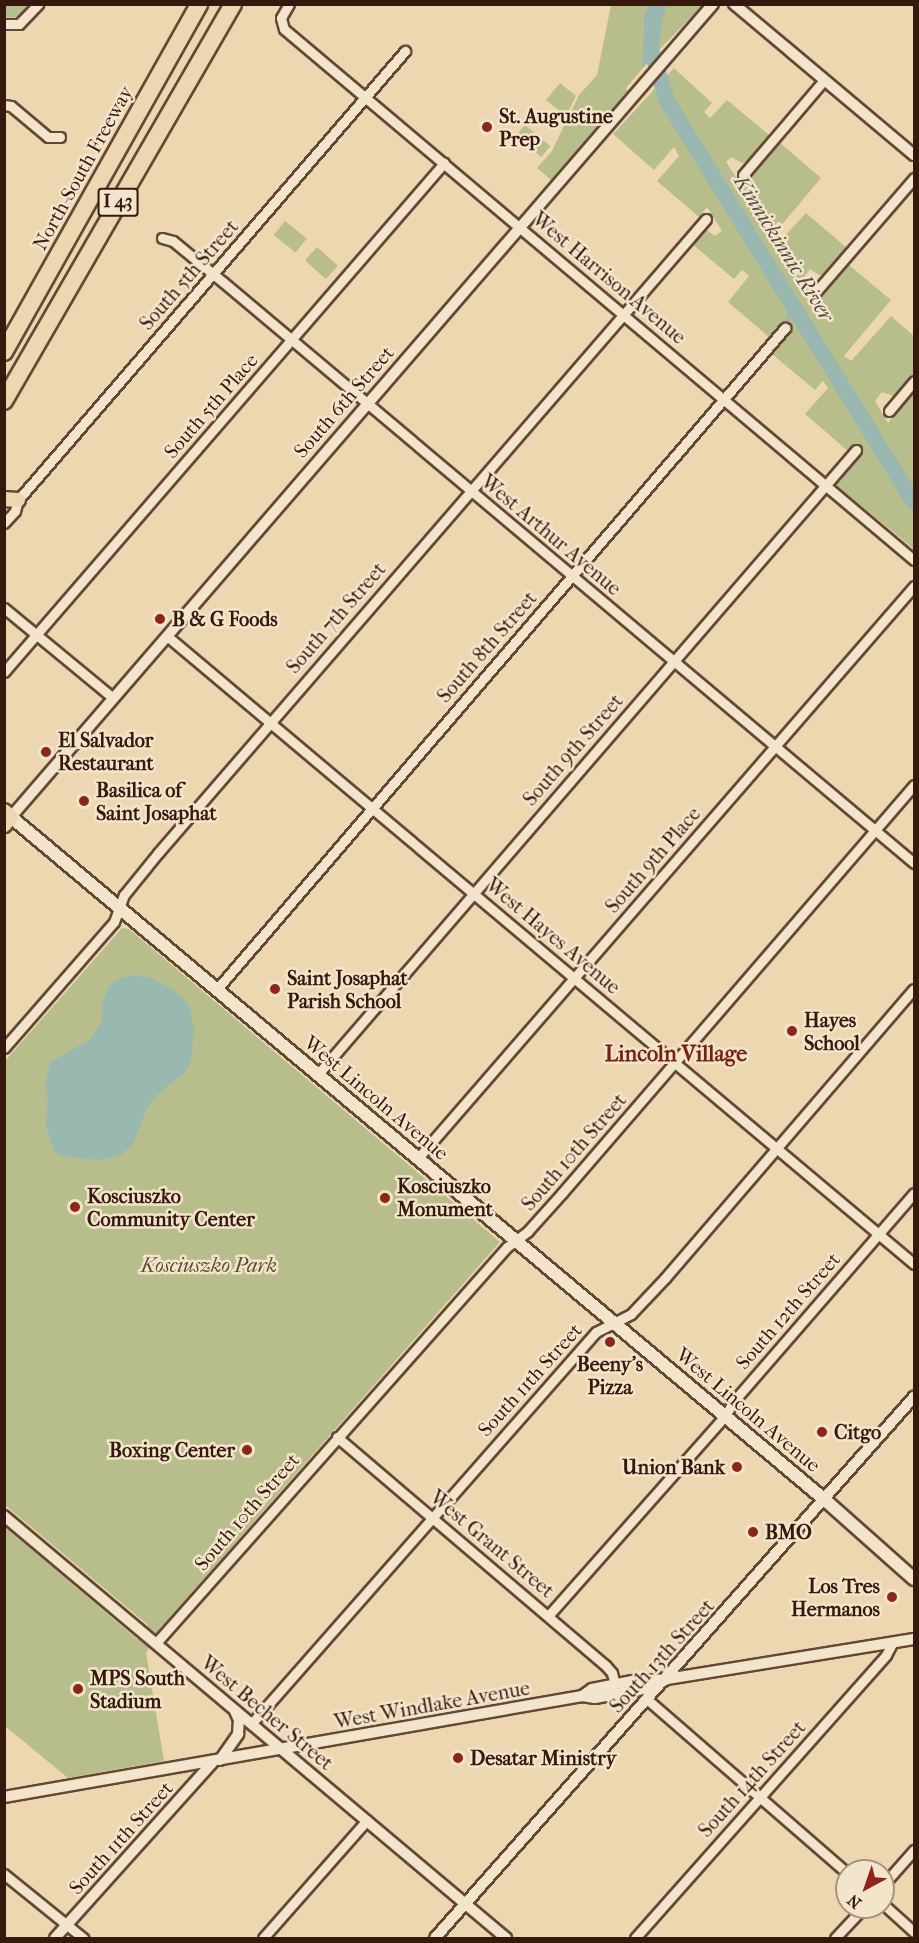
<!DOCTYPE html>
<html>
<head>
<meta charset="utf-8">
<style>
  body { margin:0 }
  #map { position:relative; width:919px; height:1943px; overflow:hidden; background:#ecd7b0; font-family:"IM FELL French Canon",serif }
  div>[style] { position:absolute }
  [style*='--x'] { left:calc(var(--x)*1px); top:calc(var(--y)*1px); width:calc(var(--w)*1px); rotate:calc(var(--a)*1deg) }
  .green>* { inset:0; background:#b8be8b; transform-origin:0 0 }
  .water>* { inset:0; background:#99b8b0 }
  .stream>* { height:3px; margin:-1.5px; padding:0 1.5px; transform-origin:1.5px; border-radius:1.5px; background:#99b8b0 }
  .river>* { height:16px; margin:-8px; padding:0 8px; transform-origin:8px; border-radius:8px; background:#99b8b0 }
  .roads { filter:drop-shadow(2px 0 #644836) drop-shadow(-2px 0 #644836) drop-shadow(0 2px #644836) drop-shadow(0 -2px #644836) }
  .minor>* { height:9px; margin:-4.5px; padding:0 4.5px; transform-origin:4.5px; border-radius:4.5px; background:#f3e5cc }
  .tertiary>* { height:10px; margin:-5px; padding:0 5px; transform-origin:5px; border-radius:5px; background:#f3e5cc }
  .secondary>* { height:12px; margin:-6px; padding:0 6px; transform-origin:6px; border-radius:6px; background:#f3e5cc }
  .primary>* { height:14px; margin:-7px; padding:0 7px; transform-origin:7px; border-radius:7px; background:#ecd7b0 }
  .motorway>* { height:16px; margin:-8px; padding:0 8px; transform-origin:8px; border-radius:8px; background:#ecd7b0 }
  .dots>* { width:16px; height:16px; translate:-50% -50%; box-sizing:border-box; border:3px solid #f3e5cc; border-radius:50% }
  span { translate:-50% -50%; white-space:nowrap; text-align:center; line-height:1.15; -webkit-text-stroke:5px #f3e5cc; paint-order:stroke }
  .shield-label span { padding:2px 4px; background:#f3e5cc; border:2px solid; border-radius:4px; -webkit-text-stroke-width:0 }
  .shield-label { font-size:18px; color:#36190d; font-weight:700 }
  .poi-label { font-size:20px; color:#36190d; font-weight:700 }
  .left { translate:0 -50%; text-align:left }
  .right { translate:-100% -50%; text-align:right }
  .street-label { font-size:20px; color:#36190d }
  .park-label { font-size:20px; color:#5d4b33; font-style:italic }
  .water-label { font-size:21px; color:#54493e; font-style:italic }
  .quarter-label { font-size:22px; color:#7a1f14; font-weight:700 }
  .frame { position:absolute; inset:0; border:6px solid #36190d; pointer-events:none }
  .north { position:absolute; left:835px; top:1859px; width:60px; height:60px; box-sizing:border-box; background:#f3e5cc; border:2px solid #a79380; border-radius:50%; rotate:220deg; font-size:16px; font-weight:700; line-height:24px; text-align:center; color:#36190d }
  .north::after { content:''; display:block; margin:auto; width:21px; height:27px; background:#8f2418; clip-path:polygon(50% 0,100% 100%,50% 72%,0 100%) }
</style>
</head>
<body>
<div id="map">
  <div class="green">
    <i style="clip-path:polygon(4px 5px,30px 5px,22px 15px,13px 18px,5px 17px)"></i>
    <i style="clip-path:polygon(611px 5px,649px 5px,644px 17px,642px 69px,626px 88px,628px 91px,551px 180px,537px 168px,552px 151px,579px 95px,597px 75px)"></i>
    <i style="clip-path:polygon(665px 5px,703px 5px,658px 51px,656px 39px)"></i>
    <i style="clip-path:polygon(674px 68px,712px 103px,704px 112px,710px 118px,727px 100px,769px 135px,747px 162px,742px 163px,731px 157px,726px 162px,741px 185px,779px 142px,821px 178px,774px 234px,781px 240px,806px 213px,847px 248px,824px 275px,819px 275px,810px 269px,804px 277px,809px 282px,810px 293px,818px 300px,849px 265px,891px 300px,844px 356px,851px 361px,891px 316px,914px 336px,914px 373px,894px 396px,882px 392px,875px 401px,888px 423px,914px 391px,914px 549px,837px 486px,837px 481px,863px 452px,854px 444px,848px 451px,805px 414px,828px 388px,823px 381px,815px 390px,772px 354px,791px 332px,782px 324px,770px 338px,728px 302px,749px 276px,742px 270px,734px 279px,692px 244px,705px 229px,715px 236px,722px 231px,707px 207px,699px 217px,657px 181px,679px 156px,674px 147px,654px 170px,613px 134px)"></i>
    <i style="clip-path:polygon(560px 83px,576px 96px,566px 116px,546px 100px)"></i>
    <i style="left:525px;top:125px;width:33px;height:14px;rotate:40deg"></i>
    <i style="left:285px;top:221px;width:28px;height:18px;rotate:39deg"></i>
    <i style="left:317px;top:247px;width:28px;height:18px;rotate:42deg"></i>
    <i style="clip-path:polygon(122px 928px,129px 929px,500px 1242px,156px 1633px,148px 1629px,148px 1625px,5px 1505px,5px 1061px)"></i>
    <i style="clip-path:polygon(5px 1527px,137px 1639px,141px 1638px,150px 1646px,146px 1653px,164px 1761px,68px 1778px,5px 1726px)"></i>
  </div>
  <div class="water">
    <i style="clip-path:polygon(649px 5px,665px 5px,656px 39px,658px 51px,642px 69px,644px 16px)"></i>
    <i style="clip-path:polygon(133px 975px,151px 978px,173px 989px,184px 999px,190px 1009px,194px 1028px,191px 1062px,185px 1072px,156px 1096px,147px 1108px,133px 1144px,121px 1155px,100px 1160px,61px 1156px,54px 1151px,46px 1127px,48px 1096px,45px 1087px,50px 1062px,91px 1039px,102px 1020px,103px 1000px,108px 988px,116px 980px)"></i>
  </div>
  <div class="stream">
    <i style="--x:787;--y:320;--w:18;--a:-71"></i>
  </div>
  <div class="river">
    <i style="--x:659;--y:4;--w:16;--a:108"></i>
    <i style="--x:654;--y:19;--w:30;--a:96"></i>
    <i style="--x:651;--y:49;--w:54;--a:72.9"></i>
    <i style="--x:667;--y:101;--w:471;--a:58.4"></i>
  </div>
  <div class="roads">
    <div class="minor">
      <i style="--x:289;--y:4;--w:16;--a:120"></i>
      <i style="--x:281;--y:18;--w:11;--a:75"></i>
      <i style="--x:284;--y:29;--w:824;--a:40.13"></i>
      <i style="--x:4;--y:24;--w:15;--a:0"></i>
      <i style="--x:19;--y:24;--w:28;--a:-46"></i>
      <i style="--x:4;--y:105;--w:7;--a:8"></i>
      <i style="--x:11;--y:106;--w:48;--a:40"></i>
      <i style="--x:48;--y:137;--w:12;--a:0"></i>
      <i style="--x:743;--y:175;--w:125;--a:-49.5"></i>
      <i style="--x:162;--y:238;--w:11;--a:15"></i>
      <i style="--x:173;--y:241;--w:65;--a:39.4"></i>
      <i style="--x:223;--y:282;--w:903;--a:40.06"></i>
      <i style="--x:814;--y:294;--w:153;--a:-49.2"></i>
      <i style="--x:889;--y:411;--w:39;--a:-50"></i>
      <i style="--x:4;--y:523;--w:16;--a:-47"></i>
      <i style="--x:15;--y:511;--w:11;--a:-75"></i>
      <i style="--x:18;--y:500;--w:593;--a:-49.24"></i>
      <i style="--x:4;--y:608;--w:141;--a:39.5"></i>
      <i style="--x:167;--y:636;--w:976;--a:40.05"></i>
      <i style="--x:4;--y:672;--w:673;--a:-49.16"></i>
      <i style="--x:217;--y:989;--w:872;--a:-49.33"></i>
      <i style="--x:4;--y:1048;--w:167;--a:-48.9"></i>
      <i style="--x:114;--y:922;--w:29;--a:-70"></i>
      <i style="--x:124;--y:895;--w:54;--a:-51"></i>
      <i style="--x:158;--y:853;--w:838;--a:-49.16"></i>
      <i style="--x:318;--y:1074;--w:824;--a:-49.23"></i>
      <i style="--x:418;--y:1158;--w:757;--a:-49.07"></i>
      <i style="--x:337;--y:1437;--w:353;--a:40.4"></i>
      <i style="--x:606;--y:1666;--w:9;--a:49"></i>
      <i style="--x:612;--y:1673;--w:11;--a:75"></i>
      <i style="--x:548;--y:1616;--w:267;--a:-48.5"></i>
      <i style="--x:725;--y:1416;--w:16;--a:-60"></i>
      <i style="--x:733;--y:1402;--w:276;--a:-49.1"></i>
      <i style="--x:156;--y:1643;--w:529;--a:-48.45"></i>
      <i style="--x:507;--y:1247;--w:26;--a:-37"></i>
      <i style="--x:528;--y:1231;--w:51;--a:-48.2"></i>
      <i style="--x:562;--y:1193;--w:539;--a:-49.21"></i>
      <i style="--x:648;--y:1700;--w:264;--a:41"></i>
      <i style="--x:252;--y:1723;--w:521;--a:-48.66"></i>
      <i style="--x:596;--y:1332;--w:39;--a:-27"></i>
      <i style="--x:631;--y:1314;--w:50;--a:-46.6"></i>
      <i style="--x:665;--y:1278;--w:381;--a:-49.3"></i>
      <i style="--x:4;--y:1874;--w:102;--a:39"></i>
      <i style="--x:883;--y:1885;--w:47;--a:-48.5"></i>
      <i style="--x:883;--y:1904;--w:42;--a:42.1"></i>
      <i style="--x:263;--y:1938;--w:157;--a:-48.6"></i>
      <i style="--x:635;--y:1938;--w:378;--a:-48.4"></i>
      <i style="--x:886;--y:1655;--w:15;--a:-62"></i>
      <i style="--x:835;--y:1938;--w:42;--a:-46.9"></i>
    </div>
    <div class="tertiary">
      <i style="--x:734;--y:4;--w:235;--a:40"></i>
      <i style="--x:11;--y:817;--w:1074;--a:-49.19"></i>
      <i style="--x:4;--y:1516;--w:656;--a:40.05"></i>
      <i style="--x:582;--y:1696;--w:12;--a:-35"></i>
      <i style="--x:592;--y:1689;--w:41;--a:-11.3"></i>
      <i style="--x:632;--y:1681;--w:35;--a:-3"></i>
      <i style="--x:667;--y:1679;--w:250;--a:-9.2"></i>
      <i style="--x:220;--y:1760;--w:32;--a:-55"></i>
      <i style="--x:238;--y:1734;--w:14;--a:-86"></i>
      <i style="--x:239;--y:1720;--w:10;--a:-114"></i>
      <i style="--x:4;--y:1797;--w:587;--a:-9.91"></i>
      <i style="--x:582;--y:1696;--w:13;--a:9"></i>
      <i style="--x:595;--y:1698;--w:49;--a:-10.6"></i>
      <i style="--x:643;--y:1689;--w:22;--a:-21"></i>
      <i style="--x:55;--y:1938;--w:238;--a:-48.1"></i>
      <i style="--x:435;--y:1938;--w:723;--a:-48.48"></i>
    </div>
    <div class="secondary">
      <i style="--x:11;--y:817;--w:1063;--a:40"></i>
      <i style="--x:825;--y:1500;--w:119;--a:41.6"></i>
    </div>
    <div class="primary">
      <i style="--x:4;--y:499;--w:14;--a:4"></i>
      <i style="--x:4;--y:811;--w:9;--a:41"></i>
      <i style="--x:11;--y:817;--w:11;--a:131"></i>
    </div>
    <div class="motorway">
      <i style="--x:4;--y:352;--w:399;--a:-60.7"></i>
      <i style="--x:4;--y:401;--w:458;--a:-60"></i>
    </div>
  </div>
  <div class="dots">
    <i style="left:487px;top:127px;background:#8f2418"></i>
    <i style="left:160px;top:619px;background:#8f2418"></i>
    <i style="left:46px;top:752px;background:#8f2418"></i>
    <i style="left:84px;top:801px;background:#8f2418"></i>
    <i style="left:275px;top:989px;background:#8f2418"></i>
    <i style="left:792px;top:1031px;background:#8f2418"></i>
    <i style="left:385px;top:1198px;background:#8f2418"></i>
    <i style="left:75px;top:1207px;background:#8f2418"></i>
    <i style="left:610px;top:1342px;background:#8f2418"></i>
    <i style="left:822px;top:1432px;background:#8f2418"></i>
    <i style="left:247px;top:1450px;background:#8f2418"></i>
    <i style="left:737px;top:1467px;background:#8f2418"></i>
    <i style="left:753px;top:1532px;background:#8f2418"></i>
    <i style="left:892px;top:1597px;background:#8f2418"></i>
    <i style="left:78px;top:1689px;background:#8f2418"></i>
    <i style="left:458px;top:1758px;background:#8f2418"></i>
  </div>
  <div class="shield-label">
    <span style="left:118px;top:202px">I 43</span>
  </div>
  <div class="poi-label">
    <span class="left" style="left:499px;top:128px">St. Augustine<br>Prep</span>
    <span class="left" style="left:172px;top:619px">B &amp; G Foods</span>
    <span class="left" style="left:58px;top:752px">El Salvador<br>Restaurant</span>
    <span class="left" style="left:96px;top:802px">Basilica of<br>Saint Josaphat</span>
    <span class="left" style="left:287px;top:990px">Saint Josaphat<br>Parish School</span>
    <span class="left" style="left:804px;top:1032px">Hayes<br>School</span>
    <span class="left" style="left:397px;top:1198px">Kosciuszko<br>Monument</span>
    <span class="left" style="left:87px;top:1208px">Kosciuszko<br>Community Center</span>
    <span style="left:610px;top:1376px">Beeny's<br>Pizza</span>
    <span class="left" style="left:834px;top:1432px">Citgo</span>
    <span class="right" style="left:235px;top:1450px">Boxing Center</span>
    <span class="right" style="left:725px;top:1467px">Union Bank</span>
    <span class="left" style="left:765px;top:1532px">BMO</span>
    <span class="right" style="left:880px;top:1598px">Los Tres<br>Hermanos</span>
    <span class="left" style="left:90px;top:1690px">MPS South<br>Stadium</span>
    <span class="left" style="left:470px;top:1758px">Desatar Ministry</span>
  </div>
  <div class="street-label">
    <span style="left:83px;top:168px;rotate:-61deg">North-South Freeway</span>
    <span style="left:189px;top:275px;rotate:-49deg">South 5th Street</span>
    <span style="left:609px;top:278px;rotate:40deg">West Harrison Avenue</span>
    <span style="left:344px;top:402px;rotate:-49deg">South 6th Street</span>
    <span style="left:211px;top:406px;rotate:-49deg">South 5th Place</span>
    <span style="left:551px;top:535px;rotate:40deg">West Arthur Avenue</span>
    <span style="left:336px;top:618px;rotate:-49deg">South 7th Street</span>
    <span style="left:487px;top:647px;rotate:-49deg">South 8th Street</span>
    <span style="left:573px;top:750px;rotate:-49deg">South 9th Street</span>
    <span style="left:653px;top:860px;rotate:-49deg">South 9th Place</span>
    <span style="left:553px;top:936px;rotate:40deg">West Hayes Avenue</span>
    <span style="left:376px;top:1098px;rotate:40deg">West Lincoln Avenue</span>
    <span style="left:574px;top:1152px;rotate:-49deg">South 10th Street</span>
    <span style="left:788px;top:1311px;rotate:-49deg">South 12th Street</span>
    <span style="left:530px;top:1380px;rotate:-48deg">South 11th Street</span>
    <span style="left:748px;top:1410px;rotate:40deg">West Lincoln Avenue</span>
    <span style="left:247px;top:1512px;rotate:-49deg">South 10th Street</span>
    <span style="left:492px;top:1544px;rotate:40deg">West Grant Street</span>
    <span style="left:662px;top:1656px;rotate:-48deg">South 13th Street</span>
    <span style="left:432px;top:1705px;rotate:-10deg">West Windlake Avenue</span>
    <span style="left:267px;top:1713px;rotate:40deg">West Becher Street</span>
    <span style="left:752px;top:1779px;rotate:-48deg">South 14th Street</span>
    <span style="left:121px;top:1838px;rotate:-48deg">South 11th Street</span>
  </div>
  <div class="park-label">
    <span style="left:209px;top:1265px">Kosciuszko Park</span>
  </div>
  <div class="water-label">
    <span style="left:784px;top:248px;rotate:58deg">Kinnickinnic River</span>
  </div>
  <div class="quarter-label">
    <span style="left:676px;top:1055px">Lincoln Village</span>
  </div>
  <div class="frame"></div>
  <div class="north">N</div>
</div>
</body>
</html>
